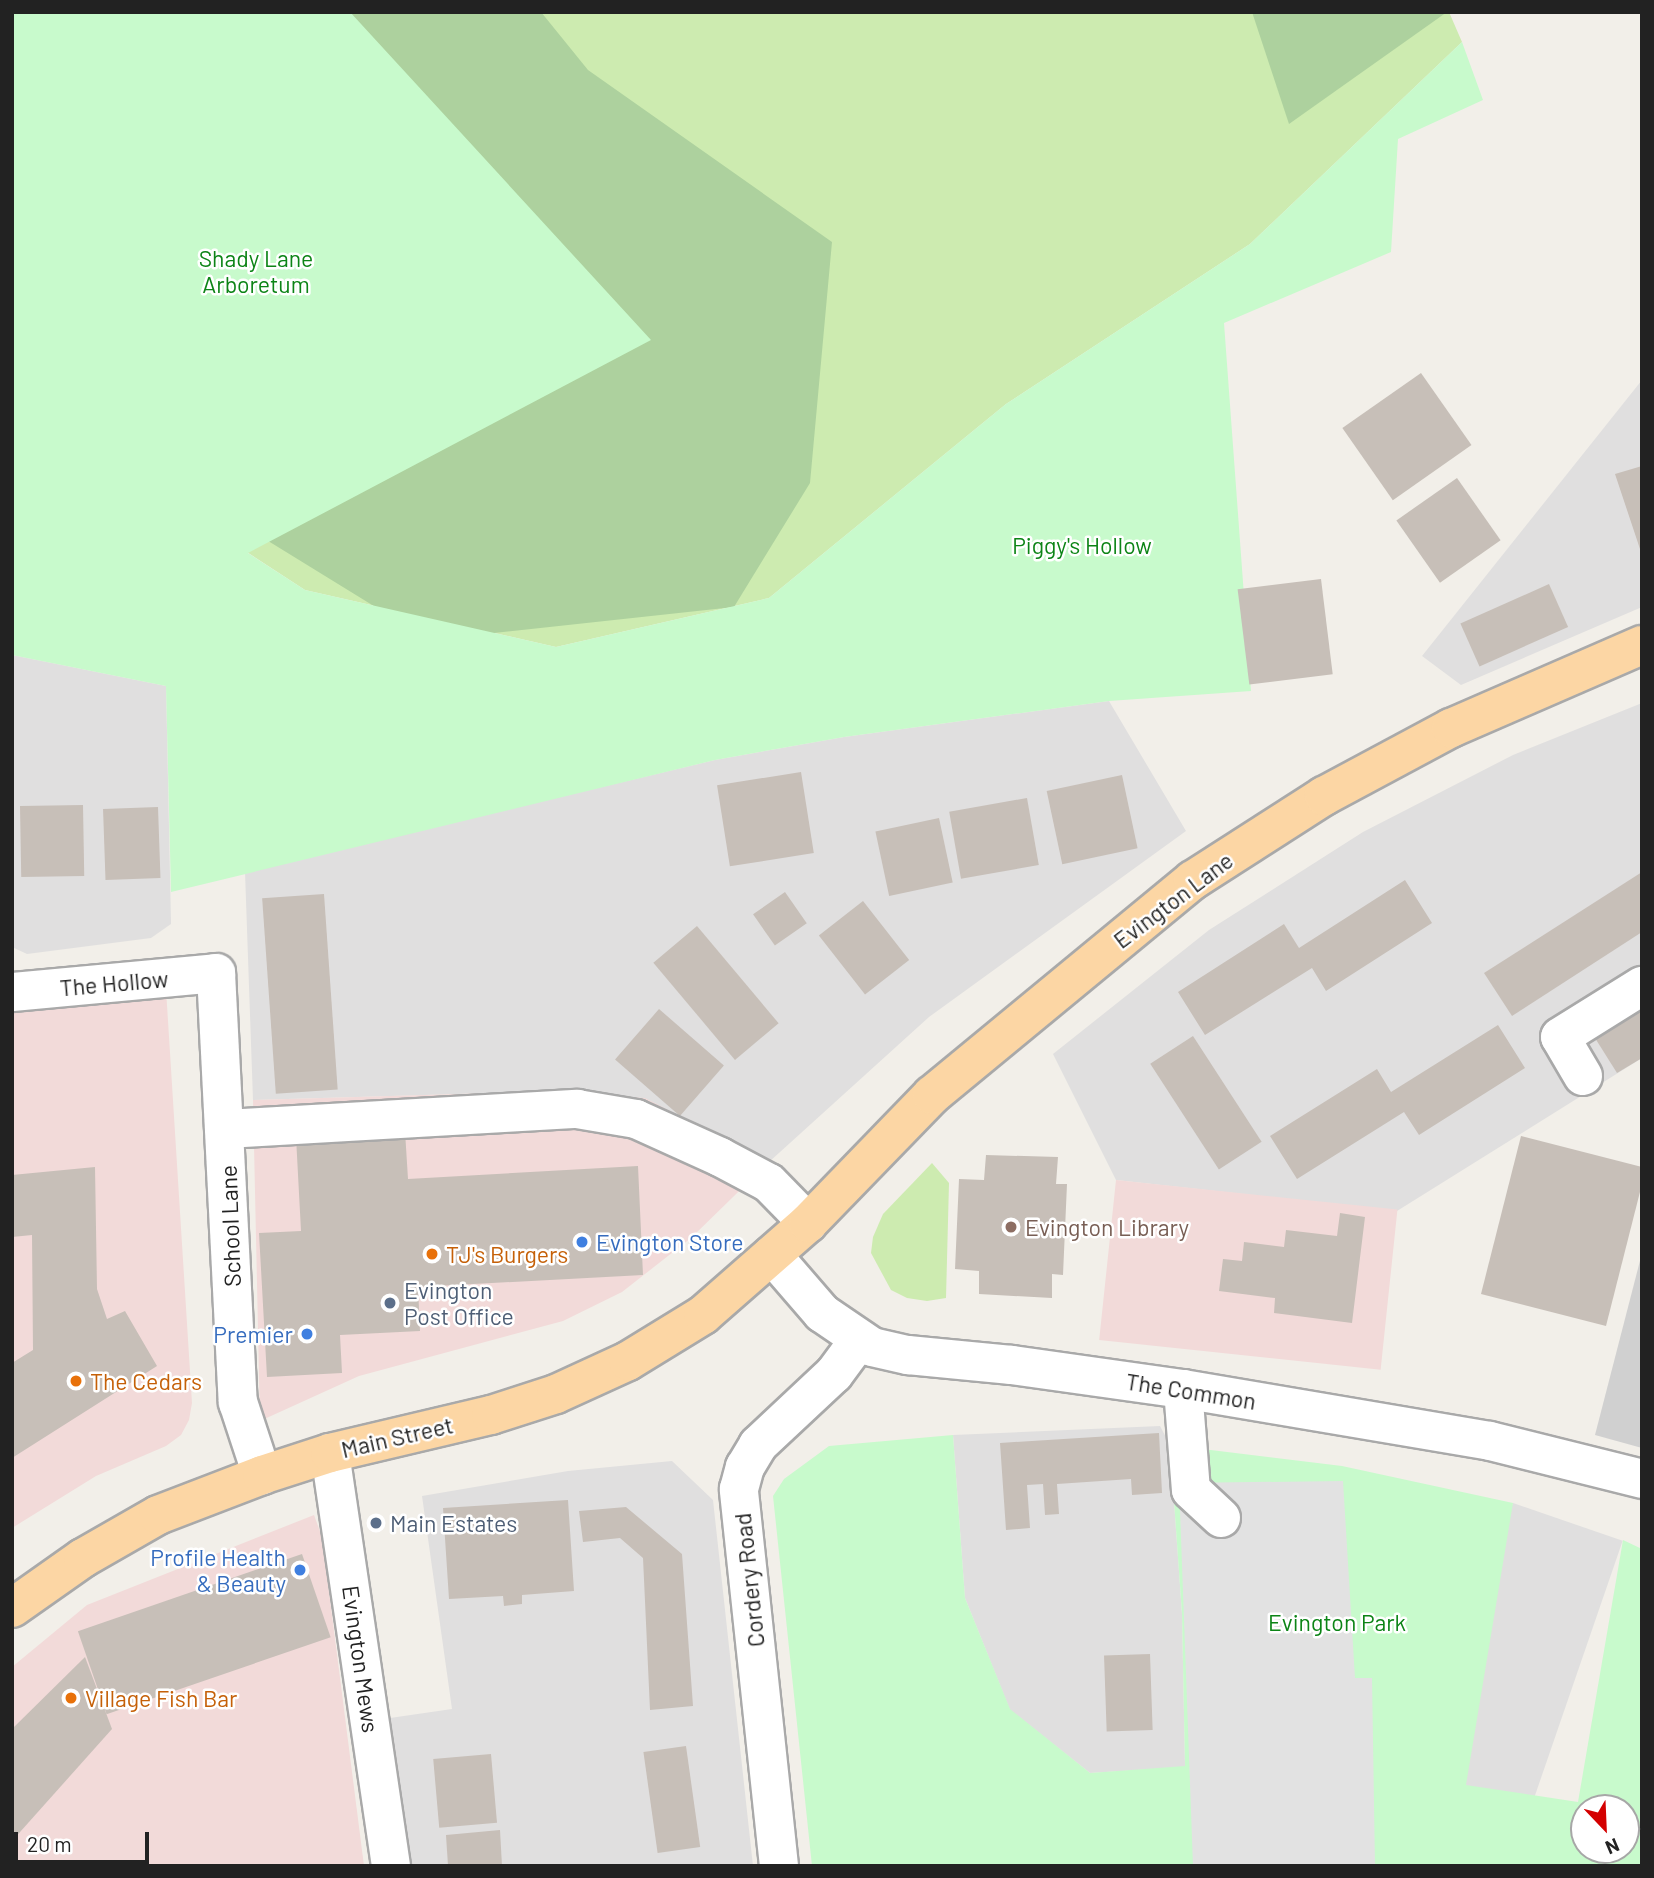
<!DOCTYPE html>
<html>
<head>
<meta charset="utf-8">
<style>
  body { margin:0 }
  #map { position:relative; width:1654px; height:1878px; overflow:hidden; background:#f2efe9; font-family:Barlow,sans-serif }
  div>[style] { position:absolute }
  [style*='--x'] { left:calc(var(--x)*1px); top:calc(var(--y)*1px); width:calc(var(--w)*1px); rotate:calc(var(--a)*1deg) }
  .residential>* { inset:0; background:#e0dfdf; transform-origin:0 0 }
  .commercial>* { inset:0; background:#f2dad9; transform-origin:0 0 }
  .religious>* { inset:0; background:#d0d0d0 }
  .grass>* { inset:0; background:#cdebb0 }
  .forest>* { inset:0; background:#add19e }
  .park>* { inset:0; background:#c8facc }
  .parking>* { inset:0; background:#e2e2e2 }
  .building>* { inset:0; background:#c7bfb8; transform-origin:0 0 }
  .roads { filter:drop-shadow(2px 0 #a9a9a9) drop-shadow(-2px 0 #a9a9a9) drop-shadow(0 2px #a9a9a9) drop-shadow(0 -2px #a9a9a9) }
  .minor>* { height:38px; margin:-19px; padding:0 19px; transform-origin:19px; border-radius:19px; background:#fff }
  .major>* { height:38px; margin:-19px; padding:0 19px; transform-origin:19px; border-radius:19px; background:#fcd6a4 }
  .dots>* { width:19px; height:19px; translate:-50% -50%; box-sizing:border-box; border:4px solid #fff; border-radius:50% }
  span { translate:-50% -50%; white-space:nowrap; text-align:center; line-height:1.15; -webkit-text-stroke:5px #fff; paint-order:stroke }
  .park-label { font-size:23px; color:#0c8416 }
  .street-label { font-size:23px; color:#222 }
  .education-label { font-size:23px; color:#785e54 }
  .left { translate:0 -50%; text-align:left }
  .shop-label { font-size:23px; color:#366cbe }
  .right { translate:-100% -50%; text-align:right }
  .food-label { font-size:23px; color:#c56008 }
  .service-label { font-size:23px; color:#4e5e75 }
  .frame { position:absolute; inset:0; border:14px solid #222; pointer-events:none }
  .north { position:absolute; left:1570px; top:1794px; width:70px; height:70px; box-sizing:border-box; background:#fff; border:2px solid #a7a7a7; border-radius:50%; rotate:157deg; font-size:19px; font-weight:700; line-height:28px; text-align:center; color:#222 }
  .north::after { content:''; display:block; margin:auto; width:24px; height:32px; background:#d40000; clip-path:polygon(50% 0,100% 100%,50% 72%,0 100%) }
  .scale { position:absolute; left:14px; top:1832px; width:135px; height:32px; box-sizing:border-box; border:4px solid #222; border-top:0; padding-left:9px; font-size:21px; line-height:24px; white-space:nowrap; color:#222; -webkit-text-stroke:5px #fff; paint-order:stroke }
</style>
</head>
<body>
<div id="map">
  <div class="residential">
    <i style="clip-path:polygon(1642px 380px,1642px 607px,1461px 685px,1422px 656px)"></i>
    <i style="clip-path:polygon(12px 655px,166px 686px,171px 924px,151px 938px,27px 954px,12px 947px)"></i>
    <i style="clip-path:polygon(1109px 701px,1186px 831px,929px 1017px,769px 1162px,523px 1092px,253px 1100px,245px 872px,715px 760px,844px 737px)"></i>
    <i style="clip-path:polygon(1642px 703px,1642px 1058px,1397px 1211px,1116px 1180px,1053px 1054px,1209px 930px,1363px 832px,1513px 755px)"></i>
    <i style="clip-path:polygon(1160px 1426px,1170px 1445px,1182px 1614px,1185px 1767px,1090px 1773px,1010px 1710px,965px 1598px,953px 1435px)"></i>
    <i style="clip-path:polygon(672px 1461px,713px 1500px,753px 1866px,408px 1866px,390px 1718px,452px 1709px,422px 1496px,568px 1471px)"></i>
    <i style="left:1513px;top:1503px;width:116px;height:286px;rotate:19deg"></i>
  </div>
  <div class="commercial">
    <i style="clip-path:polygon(166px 989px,192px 1403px,189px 1420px,181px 1435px,166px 1446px,96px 1476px,12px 1528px,12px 1009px)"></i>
    <i style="clip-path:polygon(523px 1092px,645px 1098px,769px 1162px,691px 1238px,622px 1292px,563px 1321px,359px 1376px,260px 1421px,253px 1100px)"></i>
    <i style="left:1116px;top:1180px;width:283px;height:161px;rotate:6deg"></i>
    <i style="clip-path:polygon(314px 1515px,322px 1537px,364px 1866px,12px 1866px,12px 1667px,87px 1605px)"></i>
  </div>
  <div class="religious">
    <i style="clip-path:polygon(1642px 1253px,1642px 1448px,1595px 1435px)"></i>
  </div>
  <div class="grass">
    <i style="clip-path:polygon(182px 12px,1449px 12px,1462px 42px,1250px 244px,1006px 404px,769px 598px,556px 647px,305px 590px,224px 537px)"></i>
    <i style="clip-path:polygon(932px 1163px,949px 1183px,946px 1298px,927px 1301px,907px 1298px,891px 1290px,871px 1253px,873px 1237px,883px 1214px)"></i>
  </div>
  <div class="forest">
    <i style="clip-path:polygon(149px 12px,541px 12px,588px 70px,832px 242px,810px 483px,734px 607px,429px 640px,247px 528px)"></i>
    <i style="clip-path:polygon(1252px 12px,1447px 12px,1289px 124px)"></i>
  </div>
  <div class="park">
    <i style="clip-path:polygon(12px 12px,350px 12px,651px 340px,248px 553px,305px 590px,556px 647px,769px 598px,1006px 404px,1250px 244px,1462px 42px,1483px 100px,1398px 139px,1391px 252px,1224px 323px,1251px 691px,1109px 701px,844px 737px,715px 760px,171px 892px,166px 686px,12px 655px)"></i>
    <i style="clip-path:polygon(evenodd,953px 1435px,965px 1598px,1010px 1709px,1090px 1773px,1185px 1766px,1182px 1614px,1170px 1445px,1342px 1466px,1513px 1503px,1466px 1785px,1578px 1802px,1623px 1540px,1642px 1549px,1642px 1866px,812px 1866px,773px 1496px,784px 1479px,829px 1446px,953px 1435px,1584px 1808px,1626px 1808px,1626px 1850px,1584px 1850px,1584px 1808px)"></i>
  </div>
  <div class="parking">
    <i style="clip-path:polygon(1343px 1481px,1355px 1678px,1372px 1678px,1375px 1866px,1193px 1866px,1179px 1483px)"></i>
  </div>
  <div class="building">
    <i style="left:1421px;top:373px;width:88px;height:96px;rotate:55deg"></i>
    <i style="clip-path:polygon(1642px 466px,1642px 552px,1641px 552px,1615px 474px)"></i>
    <i style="left:1457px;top:478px;width:76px;height:74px;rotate:55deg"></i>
    <i style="left:1321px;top:579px;width:96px;height:84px;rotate:83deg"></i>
    <i style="left:1549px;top:584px;width:47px;height:97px;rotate:66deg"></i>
    <i style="left:801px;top:772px;width:82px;height:85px;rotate:81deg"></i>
    <i style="left:1122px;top:775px;width:75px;height:77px;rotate:78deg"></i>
    <i style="left:1027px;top:798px;width:68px;height:79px;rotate:80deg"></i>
    <i style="left:83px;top:805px;width:71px;height:63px;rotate:89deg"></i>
    <i style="left:158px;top:807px;width:71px;height:55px;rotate:88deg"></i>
    <i style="left:939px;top:818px;width:66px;height:65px;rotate:78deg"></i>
    <i style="clip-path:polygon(1642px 872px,1642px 932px,1512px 1016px,1484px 973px)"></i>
    <i style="clip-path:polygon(1405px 880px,1432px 923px,1326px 991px,1312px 968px,1205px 1035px,1178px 992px,1284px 924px,1299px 948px)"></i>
    <i style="left:785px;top:892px;width:38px;height:39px;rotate:55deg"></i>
    <i style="left:324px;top:894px;width:196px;height:62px;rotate:86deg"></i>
    <i style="left:863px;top:901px;width:75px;height:56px;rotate:52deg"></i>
    <i style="left:697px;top:926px;width:127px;height:57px;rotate:50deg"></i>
    <i style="left:659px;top:1009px;width:86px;height:67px;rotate:41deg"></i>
    <i style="clip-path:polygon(1642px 1009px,1642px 1058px,1617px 1073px,1595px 1038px)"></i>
    <i style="clip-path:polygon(1498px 1025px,1525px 1068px,1419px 1135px,1404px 1112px,1297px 1179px,1270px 1136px,1377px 1069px,1391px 1092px)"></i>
    <i style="left:1193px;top:1036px;width:126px;height:51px;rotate:57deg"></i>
    <i style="clip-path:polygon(405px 1131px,408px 1179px,638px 1166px,643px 1275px,418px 1287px,420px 1331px,340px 1335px,342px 1373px,267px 1377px,259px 1233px,301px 1231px,296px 1137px)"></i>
    <i style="clip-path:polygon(1521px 1136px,1642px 1167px,1642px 1184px,1606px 1326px,1481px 1294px)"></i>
    <i style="clip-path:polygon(986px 1155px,1058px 1157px,1056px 1184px,1067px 1184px,1063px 1275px,1052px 1274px,1052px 1298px,979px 1294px,979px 1271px,955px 1269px,959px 1179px,984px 1180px)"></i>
    <i style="clip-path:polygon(95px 1167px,97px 1289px,107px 1319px,125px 1311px,157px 1366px,12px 1458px,12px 1363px,33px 1350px,32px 1235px,12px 1237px,12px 1175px)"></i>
    <i style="clip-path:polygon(1340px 1213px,1365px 1217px,1352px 1323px,1274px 1313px,1275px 1298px,1219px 1291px,1223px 1259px,1242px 1261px,1244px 1242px,1284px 1247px,1286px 1230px,1337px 1236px)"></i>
    <i style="clip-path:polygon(1159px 1433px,1162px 1493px,1132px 1495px,1131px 1479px,1057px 1484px,1059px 1514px,1045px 1515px,1043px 1484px,1027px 1485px,1030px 1528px,1006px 1530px,1000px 1443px)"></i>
    <i style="clip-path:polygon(568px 1500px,574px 1591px,522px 1595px,522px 1604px,504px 1606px,503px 1596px,449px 1599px,443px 1508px)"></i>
    <i style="clip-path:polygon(626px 1507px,682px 1554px,693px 1706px,650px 1710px,643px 1558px,620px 1538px,583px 1542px,579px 1511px)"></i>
    <i style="left:302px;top:1554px;width:88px;height:237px;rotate:71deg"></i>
    <i style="left:1150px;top:1654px;width:76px;height:46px;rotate:88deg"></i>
    <i style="clip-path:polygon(85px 1657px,112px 1729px,12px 1841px,12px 1729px)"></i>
    <i style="left:686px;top:1746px;width:102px;height:43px;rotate:82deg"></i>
    <i style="left:491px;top:1754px;width:69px;height:58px;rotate:85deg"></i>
    <i style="clip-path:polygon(500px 1830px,502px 1866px,448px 1866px,446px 1835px)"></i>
  </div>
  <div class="roads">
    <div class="minor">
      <i style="--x:12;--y:992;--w:205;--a:-5.3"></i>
      <i style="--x:216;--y:973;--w:430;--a:87.1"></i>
      <i style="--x:238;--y:1402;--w:77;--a:71.8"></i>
      <i style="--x:1583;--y:1076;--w:45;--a:-120.5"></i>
      <i style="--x:1560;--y:1037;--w:97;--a:-31.9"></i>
      <i style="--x:226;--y:1129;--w:352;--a:-3.3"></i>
      <i style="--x:577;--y:1109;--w:60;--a:9.6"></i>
      <i style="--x:636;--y:1119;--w:92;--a:24.3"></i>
      <i style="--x:720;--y:1157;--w:55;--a:28"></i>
      <i style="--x:769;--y:1183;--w:56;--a:45.7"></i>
      <i style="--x:772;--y:1255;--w:77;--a:49.2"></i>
      <i style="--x:822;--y:1313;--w:60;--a:34.2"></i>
      <i style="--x:872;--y:1347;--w:37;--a:13"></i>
      <i style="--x:908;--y:1355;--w:104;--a:5.5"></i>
      <i style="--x:1012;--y:1365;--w:173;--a:8"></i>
      <i style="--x:1183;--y:1389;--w:311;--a:9.6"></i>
      <i style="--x:1490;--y:1441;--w:157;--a:14"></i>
      <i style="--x:1183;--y:1389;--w:101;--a:85.5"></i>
      <i style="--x:1191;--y:1490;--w:41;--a:43"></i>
      <i style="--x:330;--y:1453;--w:417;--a:81.6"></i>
      <i style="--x:779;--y:1866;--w:379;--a:-96.1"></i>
      <i style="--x:739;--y:1489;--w:23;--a:-75"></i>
      <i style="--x:745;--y:1467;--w:26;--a:-59"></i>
      <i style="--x:758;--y:1445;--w:104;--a:-43.1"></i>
      <i style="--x:834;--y:1374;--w:42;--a:-53.7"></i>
    </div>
    <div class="major">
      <i style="--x:12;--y:1608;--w:87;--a:-35.2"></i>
      <i style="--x:83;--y:1558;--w:86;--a:-29.8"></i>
      <i style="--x:158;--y:1515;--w:111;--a:-21"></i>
      <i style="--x:262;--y:1475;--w:71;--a:-17.9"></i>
      <i style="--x:330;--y:1453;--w:165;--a:-13.3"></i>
      <i style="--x:491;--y:1415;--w:68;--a:-17.9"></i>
      <i style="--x:556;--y:1394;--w:79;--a:-24.6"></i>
      <i style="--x:628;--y:1361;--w:88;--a:-31.5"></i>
      <i style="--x:703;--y:1315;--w:140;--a:-41.2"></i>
      <i style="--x:808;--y:1223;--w:178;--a:-45.9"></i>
      <i style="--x:932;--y:1095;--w:338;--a:-39.5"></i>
      <i style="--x:1193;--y:880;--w:156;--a:-32.7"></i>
      <i style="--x:1324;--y:796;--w:144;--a:-28.2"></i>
      <i style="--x:1451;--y:728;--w:208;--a:-23.5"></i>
    </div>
  </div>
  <div class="dots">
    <i style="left:1011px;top:1227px;background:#8d6e63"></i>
    <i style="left:582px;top:1242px;background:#3f7fe0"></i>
    <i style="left:432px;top:1254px;background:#e8710a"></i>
    <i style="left:390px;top:1303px;background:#5c6f8a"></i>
    <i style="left:307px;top:1334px;background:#3f7fe0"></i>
    <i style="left:76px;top:1381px;background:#e8710a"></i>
    <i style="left:376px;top:1523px;background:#5c6f8a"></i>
    <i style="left:300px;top:1570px;background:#3f7fe0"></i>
    <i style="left:71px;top:1698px;background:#e8710a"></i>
  </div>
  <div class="park-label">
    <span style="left:256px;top:271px">Shady Lane<br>Arboretum</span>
    <span style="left:1082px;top:545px">Piggy's Hollow</span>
    <span style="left:1337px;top:1622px">Evington Park</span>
  </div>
  <div class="street-label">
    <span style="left:1173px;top:900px;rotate:-37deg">Evington Lane</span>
    <span style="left:114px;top:983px;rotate:-5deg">The Hollow</span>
    <span style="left:230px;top:1226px;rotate:-92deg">School Lane</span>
    <span style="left:1191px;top:1391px;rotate:9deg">The Common</span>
    <span style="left:397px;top:1437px;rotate:-13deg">Main Street</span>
    <span style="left:749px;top:1580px;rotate:-96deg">Cordery Road</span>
    <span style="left:361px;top:1659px;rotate:82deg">Evington Mews</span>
  </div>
  <div class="education-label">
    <span class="left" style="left:1025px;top:1227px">Evington Library</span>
  </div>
  <div class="shop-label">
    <span class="left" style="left:596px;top:1242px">Evington Store</span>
    <span class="right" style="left:293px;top:1334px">Premier</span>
    <span class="right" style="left:286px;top:1570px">Profile Health<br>&amp; Beauty</span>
  </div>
  <div class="food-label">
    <span class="left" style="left:446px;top:1254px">TJ's Burgers</span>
    <span class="left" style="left:90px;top:1381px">The Cedars</span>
    <span class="left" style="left:85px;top:1698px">Village Fish Bar</span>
  </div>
  <div class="service-label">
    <span class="left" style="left:404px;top:1303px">Evington<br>Post Office</span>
    <span class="left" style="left:390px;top:1523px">Main Estates</span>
  </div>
  <div class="frame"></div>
  <div class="north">N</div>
  <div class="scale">20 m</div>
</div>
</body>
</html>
